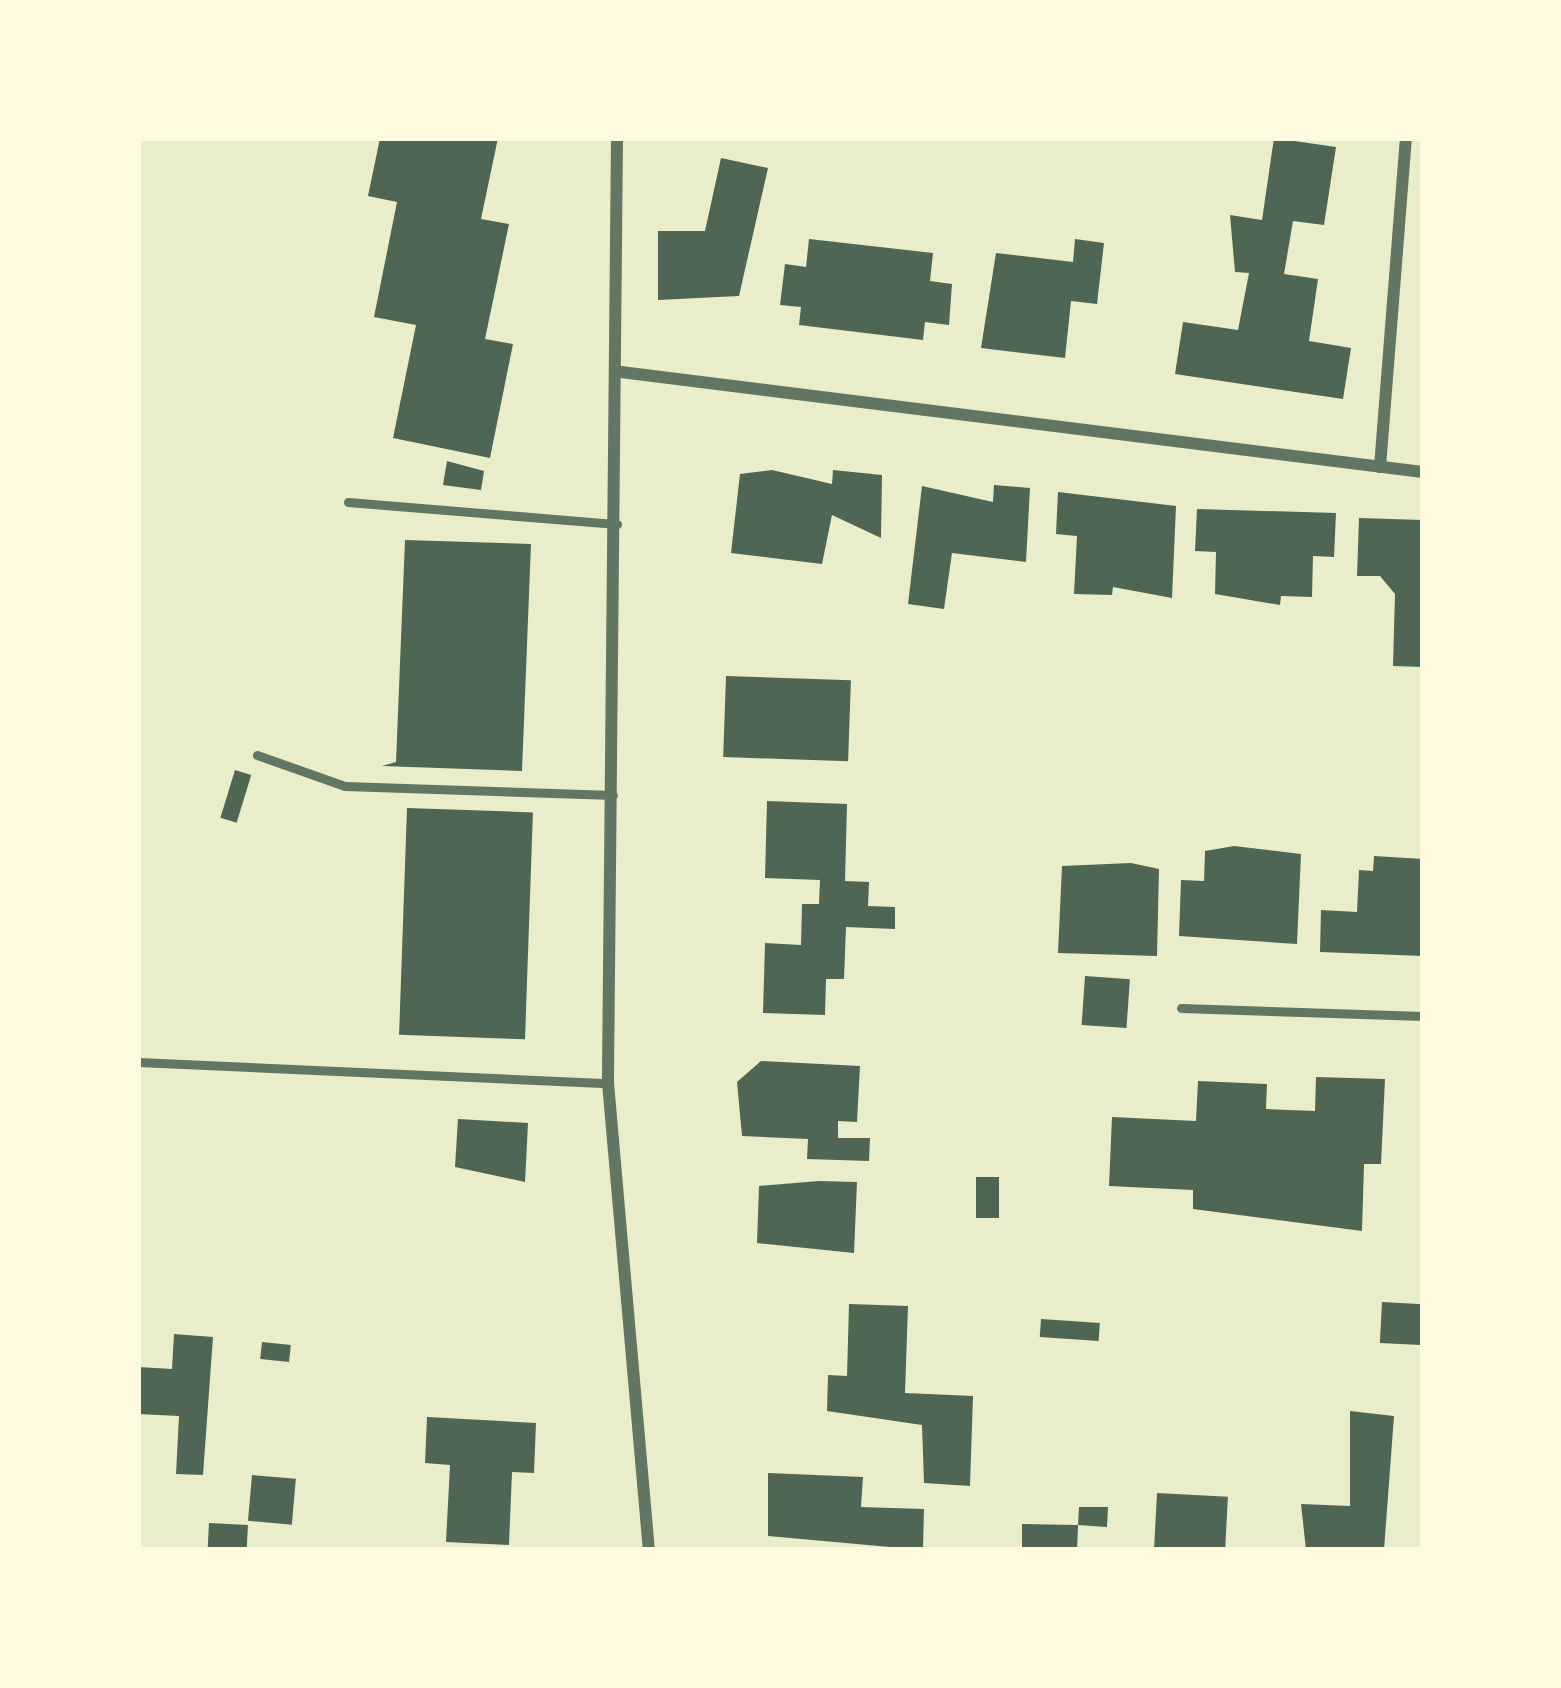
<!DOCTYPE html>
<html>
<head>
<meta charset="utf-8">
<style>
  body { margin:0 }
  #map { position:relative; width:1561px; height:1688px; overflow:hidden; background:#e9edc9; font-family:"DM Sans",sans-serif }
  div>[style] { position:absolute }
  [style*='--x'] { left:calc(var(--x)*1px); top:calc(var(--y)*1px); width:calc(var(--w)*1px); rotate:calc(var(--a)*1deg) }
  .building>* { inset:0; background:#4f6655; transform-origin:0 0 }
  .service>* { height:9px; margin:-4.5px; padding:0 4.5px; transform-origin:4.5px; border-radius:4.5px; background:#617663 }
  .minor>* { height:12px; margin:-6px; padding:0 6px; transform-origin:6px; border-radius:6px; background:#617663 }
  span { translate:-50% -50%; white-space:nowrap; text-align:center; line-height:1.15; -webkit-text-stroke:10px #fefae0; paint-order:stroke }
  .frame { position:absolute; inset:0; border:141px solid #fefae0; pointer-events:none }
</style>
</head>
<body>
<div id="map">
  <div class="building">
    <i style="clip-path:polygon(380px 138px,498px 138px,481px 219px,509px 224px,485px 339px,513px 344px,490px 458px,393px 438px,416px 325px,374px 317px,397px 202px,368px 196px)"></i>
    <i style="clip-path:polygon(1274px 138px,1336px 147px,1324px 225px,1293px 221px,1284px 274px,1318px 279px,1309px 341px,1351px 348px,1343px 399px,1175px 374px,1183px 322px,1238px 330px,1249px 273px,1235px 272px,1230px 215px,1262px 220px)"></i>
    <i style="clip-path:polygon(721px 158px,768px 168px,739px 296px,658px 300px,658px 231px,705px 231px)"></i>
    <i style="clip-path:polygon(809px 239px,933px 253px,930px 281px,952px 284px,949px 325px,925px 322px,923px 340px,799px 325px,801px 307px,780px 305px,785px 264px,806px 267px)"></i>
    <i style="clip-path:polygon(1075px 239px,1104px 243px,1097px 304px,1071px 301px,1065px 358px,981px 348px,996px 253px,1073px 262px)"></i>
    <i style="clip-path:polygon(447px 461px,484px 471px,481px 490px,443px 485px)"></i>
    <i style="clip-path:polygon(772px 470px,832px 484px,833px 470px,882px 475px,881px 538px,832px 515px,822px 564px,731px 553px,740px 474px)"></i>
    <i style="clip-path:polygon(994px 485px,1030px 488px,1026px 562px,952px 553px,944px 609px,908px 604px,922px 486px,993px 502px)"></i>
    <i style="clip-path:polygon(1058px 492px,1176px 506px,1172px 598px,1113px 587px,1112px 595px,1074px 594px,1077px 536px,1056px 534px)"></i>
    <i style="clip-path:polygon(1197px 509px,1336px 513px,1334px 557px,1313px 556px,1312px 597px,1281px 596px,1280px 605px,1215px 594px,1216px 552px,1195px 551px)"></i>
    <i style="clip-path:polygon(1359px 518px,1423px 520px,1423px 667px,1393px 666px,1395px 594px,1380px 576px,1357px 576px)"></i>
    <i style="clip-path:polygon(405px 540px,531px 544px,522px 771px,382px 766px,396px 762px)"></i>
    <i style="left:726px;top:676px;width:125px;height:81px;rotate:2deg"></i>
    <i style="left:235px;top:770px;width:17px;height:50px;rotate:17deg"></i>
    <i style="clip-path:polygon(767px 801px,847px 804px,845px 881px,869px 882px,868px 906px,895px 907px,895px 929px,846px 927px,844px 979px,826px 979px,825px 1015px,763px 1013px,765px 943px,801px 945px,802px 904px,819px 904px,820px 880px,765px 878px)"></i>
    <i style="left:407px;top:808px;width:126px;height:227px;rotate:2deg"></i>
    <i style="clip-path:polygon(1234px 846px,1301px 854px,1297px 944px,1179px 936px,1181px 880px,1204px 881px,1205px 851px)"></i>
    <i style="clip-path:polygon(1374px 856px,1423px 859px,1423px 956px,1320px 952px,1321px 910px,1357px 912px,1359px 870px,1373px 871px)"></i>
    <i style="clip-path:polygon(1131px 863px,1159px 869px,1157px 956px,1058px 953px,1062px 866px)"></i>
    <i style="left:1085px;top:976px;width:45px;height:49px;rotate:4deg"></i>
    <i style="clip-path:polygon(761px 1061px,860px 1066px,857px 1122px,838px 1121px,838px 1138px,870px 1138px,869px 1161px,807px 1159px,808px 1139px,742px 1136px,737px 1082px)"></i>
    <i style="clip-path:polygon(1316px 1077px,1385px 1079px,1381px 1164px,1364px 1164px,1362px 1231px,1193px 1209px,1193px 1190px,1109px 1186px,1112px 1117px,1196px 1121px,1198px 1081px,1267px 1084px,1266px 1109px,1315px 1111px)"></i>
    <i style="clip-path:polygon(458px 1119px,528px 1123px,525px 1182px,455px 1167px)"></i>
    <i style="left:976px;top:1177px;width:23px;height:41px"></i>
    <i style="clip-path:polygon(819px 1181px,857px 1182px,854px 1253px,757px 1243px,759px 1186px)"></i>
    <i style="left:1382px;top:1302px;width:41px;height:41px;rotate:3deg"></i>
    <i style="clip-path:polygon(849px 1304px,908px 1306px,905px 1393px,973px 1396px,970px 1486px,924px 1483px,922px 1425px,827px 1411px,828px 1375px,847px 1376px)"></i>
    <i style="left:1041px;top:1319px;width:59px;height:18px;rotate:4deg"></i>
    <i style="clip-path:polygon(174px 1334px,213px 1337px,203px 1475px,176px 1474px,179px 1416px,138px 1414px,138px 1367px,172px 1369px)"></i>
    <i style="left:262px;top:1342px;width:29px;height:17px;rotate:6deg"></i>
    <i style="clip-path:polygon(1350px 1411px,1394px 1416px,1384px 1550px,1306px 1550px,1301px 1504px,1350px 1506px)"></i>
    <i style="clip-path:polygon(427px 1417px,536px 1423px,534px 1473px,512px 1472px,509px 1545px,446px 1542px,450px 1465px,425px 1463px)"></i>
    <i style="clip-path:polygon(768px 1473px,863px 1477px,861px 1507px,924px 1509px,923px 1550px,768px 1536px)"></i>
    <i style="left:252px;top:1475px;width:44px;height:46px;rotate:5deg"></i>
    <i style="left:1157px;top:1493px;width:71px;height:54px;rotate:3deg"></i>
    <i style="clip-path:polygon(1079px 1507px,1108px 1507px,1107px 1527px,1078px 1525px,1077px 1550px,1022px 1550px,1022px 1524px,1078px 1525px)"></i>
    <i style="left:209px;top:1523px;width:39px;height:27px;rotate:3deg"></i>
  </div>
  <div class="service">
    <i style="--x:348;--y:502;--w:270;--a:4.7"></i>
    <i style="--x:257;--y:755;--w:93;--a:19.4"></i>
    <i style="--x:345;--y:786;--w:268;--a:1.9"></i>
    <i style="--x:1181;--y:1008;--w:242;--a:1.9"></i>
    <i style="--x:138;--y:1062;--w:470;--a:2.6"></i>
  </div>
  <div class="minor">
    <i style="--x:617;--y:138;--w:945;--a:90.55"></i>
    <i style="--x:608;--y:1083;--w:469;--a:85"></i>
    <i style="--x:621;--y:372;--w:808;--a:7.11"></i>
    <i style="--x:1380;--y:467;--w:330;--a:-85.5"></i>
  </div>
  <div class="frame"></div>
</div>
</body>
</html>
